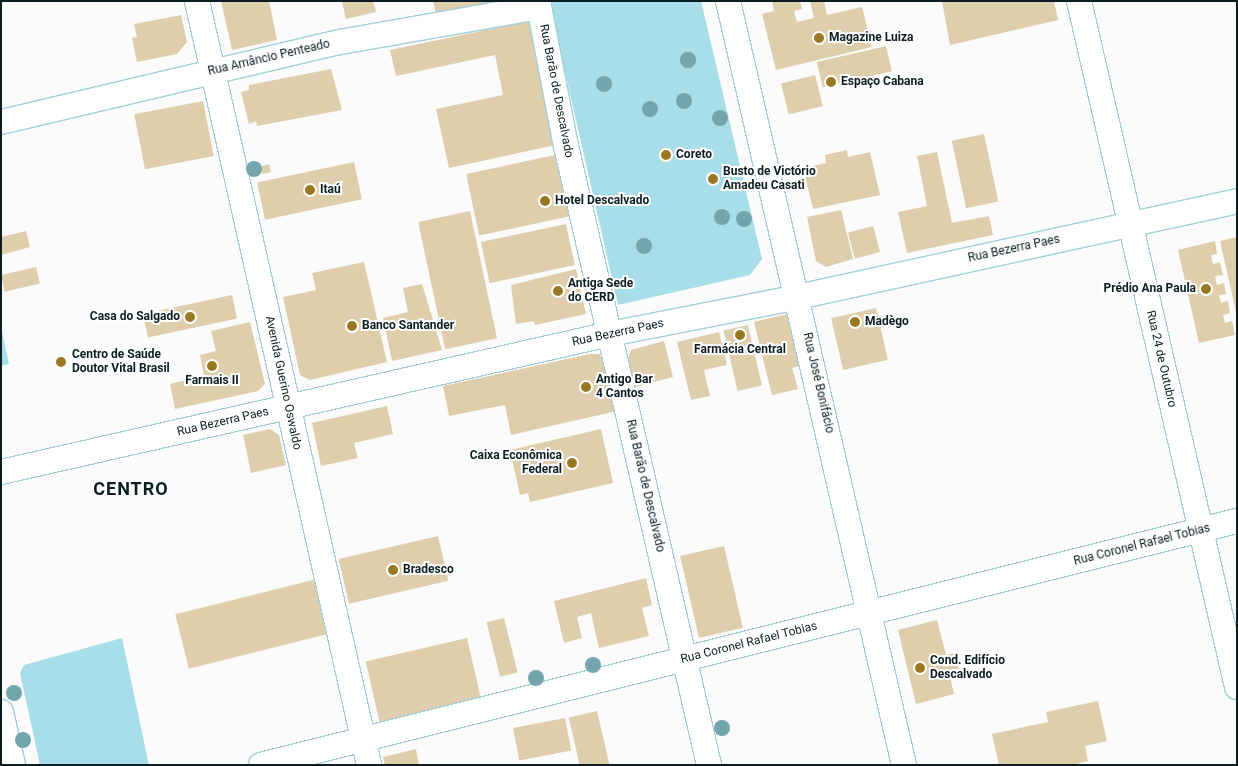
<!DOCTYPE html>
<html>
<head>
<meta charset="utf-8">
<style>
  body { margin:0 }
  #map { position:relative; width:1238px; height:766px; overflow:hidden; background:#fbfbfb; font-family:Roboto,sans-serif }
  div>[style] { position:absolute }
  [style*='--x'] { left:calc(var(--x)*1px); top:calc(var(--y)*1px); width:calc(var(--w)*1px); rotate:calc(var(--a)*1deg) }
  .green>* { inset:0; background:#a7deea }
  .building>* { inset:0; background:#deceab; transform-origin:0 0 }
  .roads { filter:drop-shadow(1px 0 #a1ced9) drop-shadow(-1px 0 #a1ced9) drop-shadow(0 1px #a1ced9) drop-shadow(0 -1px #a1ced9) }
  .street>* { height:24px; margin:-12px; padding:0 12px; transform-origin:12px; border-radius:12px; background:#fff }
  .trees>* { width:16px; height:16px; margin:-8px; border-radius:50%; background:#74a4ac }
  .dots>* { width:14px; height:14px; translate:-50% -50%; box-sizing:border-box; border:2px solid #fff; border-radius:50% }
  span { translate:-50% -50%; white-space:nowrap; text-align:center; line-height:1.15; -webkit-text-stroke:4px #fff; paint-order:stroke }
  .poi-label { font-size:12px; color:#0b1d21; font-weight:700 }
  .left { translate:0 -50%; text-align:left }
  .right { translate:-100% -50%; text-align:right }
  .street-label { font-size:12px; color:#0b1d21 }
  .district-label { font-size:18px; color:#0b1d21; font-weight:700; letter-spacing:1px }
  .frame { position:absolute; inset:0; border:2px solid #0b1d21; pointer-events:none }
</style>
</head>
<body>
<div id="map">
  <div class="green">
    <i style="clip-path:polygon(549px 1px,701px 1px,762px 259px,750px 275px,618px 305px)"></i>
    <i style="clip-path:polygon(1px 327px,9px 364px,1px 366px)"></i>
    <i style="clip-path:polygon(122px 638px,149px 765px,40px 765px,20px 673px,24px 665px)"></i>
  </div>
  <div class="building">
    <i style="clip-path:polygon(221px 1px,269px 1px,277px 40px,232px 50px)"></i>
    <i style="clip-path:polygon(342px 1px,373px 1px,376px 12px,346px 19px)"></i>
    <i style="clip-path:polygon(433px 1px,494px 1px,494px 2px,436px 14px)"></i>
    <i style="clip-path:polygon(772px 1px,800px 1px,802px 9px,794px 11px,797px 22px,814px 18px,810px 1px,824px 1px,827px 15px,862px 7px,872px 47px,776px 70px,762px 14px,774px 11px)"></i>
    <i style="clip-path:polygon(942px 1px,1054px 1px,1058px 20px,950px 45px)"></i>
    <i style="clip-path:polygon(181px 15px,187px 42px,177px 54px,137px 62px,132px 38px,137px 37px,134px 24px)"></i>
    <i style="clip-path:polygon(529px 21px,556px 145px,449px 168px,436px 109px,503px 95px,495px 55px,396px 76px,390px 50px)"></i>
    <i style="left:886px;top:46px;width:26px;height:71px;rotate:77deg"></i>
    <i style="clip-path:polygon(331px 69px,342px 110px,257px 126px,256px 121px,249px 124px,241px 92px,249px 90px,249px 85px)"></i>
    <i style="left:815px;top:75px;width:32px;height:35px;rotate:76deg"></i>
    <i style="left:203px;top:101px;width:56px;height:70px;rotate:79deg"></i>
    <i style="left:984px;top:134px;width:69px;height:33px;rotate:78deg"></i>
    <i style="clip-path:polygon(668px 147px,673px 152px,672px 160px,664px 163px,659px 157px,659px 149px)"></i>
    <i style="clip-path:polygon(847px 150px,848px 157px,870px 152px,880px 195px,813px 209px,803px 168px,826px 163px,825px 155px)"></i>
    <i style="clip-path:polygon(937px 152px,952px 223px,989px 216px,993px 235px,907px 253px,898px 212px,927px 206px,917px 156px)"></i>
    <i style="left:560px;top:154px;width:63px;height:96px;rotate:78deg"></i>
    <i style="left:354px;top:162px;width:38px;height:99px;rotate:78deg"></i>
    <i style="clip-path:polygon(269px 164px,271px 172px,262px 174px,260px 167px)"></i>
    <i style="clip-path:polygon(841px 210px,853px 259px,826px 267px,816px 261px,807px 217px)"></i>
    <i style="left:470px;top:211px;width:130px;height:53px;rotate:78deg"></i>
    <i style="left:566px;top:224px;width:42px;height:87px;rotate:78deg"></i>
    <i style="left:873px;top:226px;width:27px;height:26px;rotate:75deg"></i>
    <i style="clip-path:polygon(26px 231px,30px 247px,1px 255px,1px 237px)"></i>
    <i style="clip-path:polygon(1237px 237px,1237px 312px,1236px 312px,1220px 241px)"></i>
    <i style="clip-path:polygon(1215px 241px,1217px 254px,1211px 255px,1213px 264px,1220px 262px,1223px 275px,1215px 276px,1217px 285px,1224px 283px,1226px 294px,1219px 295px,1221px 303px,1228px 301px,1230px 313px,1223px 315px,1225px 323px,1232px 321px,1235px 335px,1199px 343px,1178px 250px)"></i>
    <i style="clip-path:polygon(364px 262px,387px 362px,310px 380px,300px 375px,283px 297px,316px 290px,312px 273px)"></i>
    <i style="left:36px;top:267px;width:17px;height:36px;rotate:77deg"></i>
    <i style="clip-path:polygon(576px 269px,586px 314px,535px 325px,534px 321px,516px 324px,511px 285px)"></i>
    <i style="clip-path:polygon(422px 284px,442px 350px,392px 361px,383px 318px,408px 312px,403px 288px)"></i>
    <i style="left:232px;top:295px;width:24px;height:91px;rotate:78deg"></i>
    <i style="left:876px;top:308px;width:53px;height:46px;rotate:77deg"></i>
    <i style="clip-path:polygon(787px 314px,799px 366px,792px 368px,798px 389px,772px 395px,754px 322px)"></i>
    <i style="clip-path:polygon(250px 322px,265px 384px,258px 391px,175px 409px,170px 384px,204px 376px,200px 355px,216px 351px,211px 331px)"></i>
    <i style="left:748px;top:325px;width:62px;height:25px;rotate:77deg"></i>
    <i style="clip-path:polygon(719px 332px,727px 365px,704px 370px,710px 396px,691px 400px,677px 342px)"></i>
    <i style="clip-path:polygon(664px 341px,673px 377px,635px 387px,628px 359px,631px 350px)"></i>
    <i style="clip-path:polygon(590px 354px,599px 354px,605px 362px,617px 411px,511px 435px,505px 405px,449px 416px,443px 386px)"></i>
    <i style="clip-path:polygon(387px 406px,393px 434px,354px 443px,358px 458px,321px 466px,312px 423px)"></i>
    <i style="clip-path:polygon(270px 429px,279px 435px,286px 465px,251px 473px,243px 435px)"></i>
    <i style="clip-path:polygon(601px 429px,613px 483px,530px 502px,528px 493px,520px 495px,510px 450px)"></i>
    <i style="left:438px;top:536px;width:46px;height:102px;rotate:77deg"></i>
    <i style="left:724px;top:546px;width:84px;height:45px;rotate:77deg"></i>
    <i style="clip-path:polygon(646px 578px,652px 605px,642px 608px,649px 636px,599px 648px,591px 613px,577px 617px,582px 638px,564px 643px,554px 601px)"></i>
    <i style="left:317px;top:579px;width:56px;height:146px;rotate:76deg"></i>
    <i style="left:504px;top:618px;width:56px;height:18px;rotate:76deg"></i>
    <i style="clip-path:polygon(937px 620px,946px 655px,955px 653px,960px 675px,950px 677px,954px 694px,916px 704px,898px 630px)"></i>
    <i style="left:467px;top:638px;width:63px;height:104px;rotate:77deg"></i>
    <i style="clip-path:polygon(1098px 701px,1107px 741px,1085px 746px,1088px 761px,1072px 765px,999px 765px,992px 734px,1048px 722px,1046px 712px)"></i>
    <i style="left:597px;top:711px;width:55px;height:29px;rotate:77deg"></i>
    <i style="left:565px;top:718px;width:33px;height:53px;rotate:79deg"></i>
    <i style="clip-path:polygon(416px 749px,419px 765px,385px 765px,383px 757px)"></i>
  </div>
  <div class="roads">
    <div class="street">
      <i style="--x:197;--y:1;--w:783;--a:77.31"></i>
      <i style="--x:538;--y:1;--w:148;--a:79.1"></i>
      <i style="--x:566;--y:146;--w:635;--a:76.99"></i>
      <i style="--x:728;--y:1;--w:784;--a:77.03"></i>
      <i style="--x:1079;--y:1;--w:704;--a:77.03"></i>
      <i style="--x:1;--y:122;--w:348;--a:-13.3"></i>
      <i style="--x:340;--y:42;--w:202;--a:-10"></i>
      <i style="--x:1;--y:472;--w:624;--a:-12.77"></i>
      <i style="--x:610;--y:334;--w:192;--a:-11.1"></i>
      <i style="--x:798;--y:297;--w:449;--a:-12.3"></i>
      <i style="--x:1;--y:712;--w:54;--a:77.2"></i>
      <i style="--x:261;--y:765;--w:1006;--a:-14.04"></i>
    </div>
  </div>
  <div class="trees">
    <i style="left:688px;top:60px"></i>
    <i style="left:604px;top:84px"></i>
    <i style="left:684px;top:101px"></i>
    <i style="left:650px;top:109px"></i>
    <i style="left:720px;top:118px"></i>
    <i style="left:254px;top:169px"></i>
    <i style="left:722px;top:217px"></i>
    <i style="left:744px;top:219px"></i>
    <i style="left:644px;top:246px"></i>
    <i style="left:593px;top:665px"></i>
    <i style="left:536px;top:678px"></i>
    <i style="left:14px;top:693px"></i>
    <i style="left:722px;top:728px"></i>
    <i style="left:23px;top:740px"></i>
  </div>
  <div class="dots">
    <i style="left:819px;top:38px;background:#997822"></i>
    <i style="left:831px;top:82px;background:#997822"></i>
    <i style="left:666px;top:155px;background:#997822"></i>
    <i style="left:713px;top:179px;background:#997822"></i>
    <i style="left:310px;top:190px;background:#997822"></i>
    <i style="left:545px;top:201px;background:#997822"></i>
    <i style="left:1206px;top:289px;background:#997822"></i>
    <i style="left:558px;top:291px;background:#997822"></i>
    <i style="left:190px;top:317px;background:#997822"></i>
    <i style="left:855px;top:322px;background:#997822"></i>
    <i style="left:352px;top:326px;background:#997822"></i>
    <i style="left:740px;top:335px;background:#997822"></i>
    <i style="left:61px;top:362px;background:#997822"></i>
    <i style="left:212px;top:366px;background:#997822"></i>
    <i style="left:586px;top:387px;background:#997822"></i>
    <i style="left:572px;top:463px;background:#997822"></i>
    <i style="left:393px;top:570px;background:#997822"></i>
    <i style="left:920px;top:668px;background:#997822"></i>
  </div>
  <div class="poi-label">
    <span class="left" style="left:829px;top:38px">Magazine Luiza</span>
    <span class="left" style="left:841px;top:82px">Espaço Cabana</span>
    <span class="left" style="left:676px;top:155px">Coreto</span>
    <span class="left" style="left:723px;top:179px">Busto de Victório<br>Amadeu Casati</span>
    <span class="left" style="left:320px;top:190px">Itaú</span>
    <span class="left" style="left:555px;top:201px">Hotel Descalvado</span>
    <span class="left" style="left:568px;top:291px">Antiga Sede<br>do CERD</span>
    <span class="right" style="left:1196px;top:289px">Prédio Ana Paula</span>
    <span class="right" style="left:180px;top:317px">Casa do Salgado</span>
    <span class="left" style="left:865px;top:322px">Madègo</span>
    <span class="left" style="left:362px;top:326px">Banco Santander</span>
    <span style="left:740px;top:350px">Farmácia Central</span>
    <span class="left" style="left:72px;top:362px">Centro de Saúde<br>Doutor Vital Brasil</span>
    <span class="left" style="left:596px;top:387px">Antigo Bar<br>4 Cantos</span>
    <span style="left:212px;top:381px">Farmais II</span>
    <span class="right" style="left:562px;top:463px">Caixa Econômica<br>Federal</span>
    <span class="left" style="left:403px;top:570px">Bradesco</span>
    <span class="left" style="left:930px;top:668px">Cond. Edifício<br>Descalvado</span>
  </div>
  <div class="street-label">
    <span style="left:269px;top:58px;rotate:-13deg">Rua Amâncio Penteado</span>
    <span style="left:556px;top:91px;rotate:79deg">Rua Barão de Descalvado</span>
    <span style="left:1014px;top:249px;rotate:-12deg">Rua Bezerra Paes</span>
    <span style="left:618px;top:333px;rotate:-12deg">Rua Bezerra Paes</span>
    <span style="left:1161px;top:359px;rotate:77deg">Rua 24 de Outubro</span>
    <span style="left:283px;top:383px;rotate:78deg">Avenida Guerino Oswaldo</span>
    <span style="left:818px;top:383px;rotate:77deg">Rua José Bonifácio</span>
    <span style="left:223px;top:422px;rotate:-13deg">Rua Bezerra Paes</span>
    <span style="left:645px;top:486px;rotate:77deg">Rua Barão de Descalvado</span>
    <span style="left:1142px;top:545px;rotate:-14deg">Rua Coronel Rafael Tobias</span>
    <span style="left:749px;top:643px;rotate:-14deg">Rua Coronel Rafael Tobias</span>
  </div>
  <div class="district-label">
    <span style="left:131px;top:489px">CENTRO</span>
  </div>
  <div class="frame"></div>
</div>
</body>
</html>
